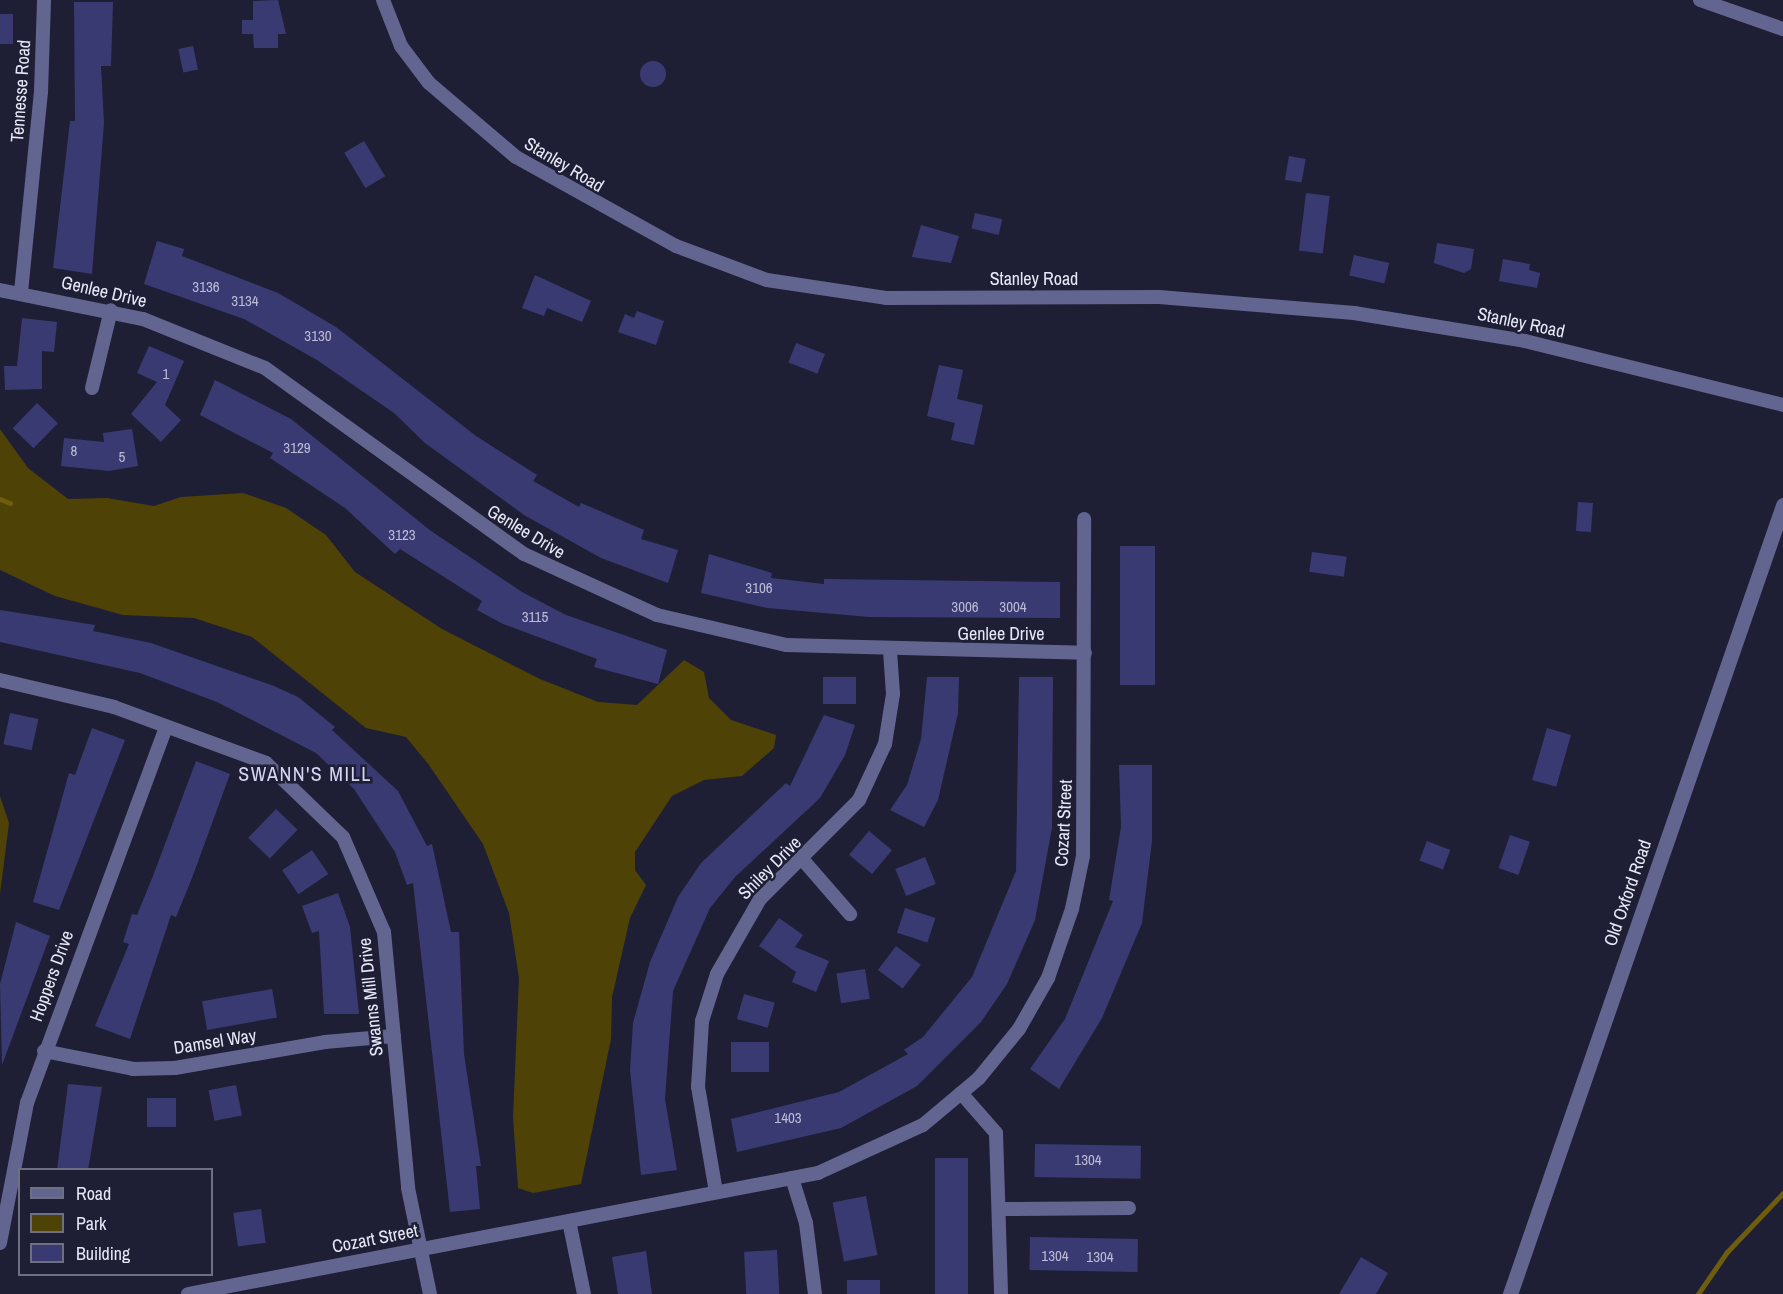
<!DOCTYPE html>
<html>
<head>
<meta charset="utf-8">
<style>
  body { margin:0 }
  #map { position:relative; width:1783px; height:1294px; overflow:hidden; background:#1e1f35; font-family:"Archivo Narrow",sans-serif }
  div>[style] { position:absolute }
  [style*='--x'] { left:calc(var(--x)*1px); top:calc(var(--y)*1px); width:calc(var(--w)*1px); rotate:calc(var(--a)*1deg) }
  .green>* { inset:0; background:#4f4206 }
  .stream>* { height:4.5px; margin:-2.25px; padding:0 2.25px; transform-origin:2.25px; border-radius:2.25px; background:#6e5d0d }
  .building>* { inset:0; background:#3a3a72; transform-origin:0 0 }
  .round { border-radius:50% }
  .minor>* { height:14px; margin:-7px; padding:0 7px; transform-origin:7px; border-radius:7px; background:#636591 }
  .tertiary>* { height:15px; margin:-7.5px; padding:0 7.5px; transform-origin:7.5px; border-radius:7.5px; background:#636591 }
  span { translate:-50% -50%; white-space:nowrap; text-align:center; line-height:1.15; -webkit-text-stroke:5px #1e1f35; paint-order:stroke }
  .number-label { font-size:15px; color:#bcbcd6 }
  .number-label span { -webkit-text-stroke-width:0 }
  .street-label { font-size:18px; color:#e7e8f7 }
  .neighbourhood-label { font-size:20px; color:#d4d7f4; letter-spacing:1.5px }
  .legend { position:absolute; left:18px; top:1168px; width:195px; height:108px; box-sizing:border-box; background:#1e1f35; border:2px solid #6e6f83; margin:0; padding:8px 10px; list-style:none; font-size:18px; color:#e7e8f7 }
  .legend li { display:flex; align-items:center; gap:12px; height:30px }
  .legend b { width:30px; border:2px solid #6e6f83 }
</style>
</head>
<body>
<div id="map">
  <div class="green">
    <i style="clip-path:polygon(0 429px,28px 468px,68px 499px,107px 498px,154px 506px,181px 497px,243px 493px,286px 508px,326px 535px,355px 572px,442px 629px,540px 679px,598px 702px,637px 705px,684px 660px,704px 672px,709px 698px,731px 720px,776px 735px,774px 748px,742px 776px,704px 780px,672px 796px,635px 852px,635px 870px,646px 885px,630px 918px,612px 997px,611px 1039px,581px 1184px,533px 1193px,518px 1188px,513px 1117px,519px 978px,509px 913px,483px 844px,429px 765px,406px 737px,366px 728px,252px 637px,194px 618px,123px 615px,55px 596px,0 570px)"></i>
    <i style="clip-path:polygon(0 796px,9px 823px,0 894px)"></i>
  </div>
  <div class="stream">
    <i style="--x:0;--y:499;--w:11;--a:22"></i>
    <i style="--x:1698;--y:1294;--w:51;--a:-55.4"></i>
    <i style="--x:1727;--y:1252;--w:81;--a:-46.5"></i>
  </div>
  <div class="building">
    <i style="clip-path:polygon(278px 0,286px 34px,278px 34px,278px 48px,254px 48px,253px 34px,242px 34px,242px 20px,253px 20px,253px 1px)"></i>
    <i style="clip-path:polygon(74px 2px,113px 2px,111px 66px,101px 66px,104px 123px,92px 274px,53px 268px,70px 121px,75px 121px)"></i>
    <i style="left:0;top:14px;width:13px;height:30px"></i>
    <i style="left:193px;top:46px;width:24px;height:15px;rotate:78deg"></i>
    <i class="round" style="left:640px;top:61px;width:26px;height:26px"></i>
    <i style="left:364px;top:141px;width:41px;height:23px;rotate:59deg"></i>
    <i style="left:1289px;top:156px;width:17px;height:24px;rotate:10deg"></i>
    <i style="left:1306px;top:193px;width:24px;height:58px;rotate:7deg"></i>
    <i style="left:975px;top:213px;width:28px;height:16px;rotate:13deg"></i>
    <i style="clip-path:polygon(921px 225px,959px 236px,951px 263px,912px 257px)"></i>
    <i style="clip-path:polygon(157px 241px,184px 249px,182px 256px,278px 293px,336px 327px,476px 436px,537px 475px,533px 481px,579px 507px,581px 503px,644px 530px,641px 539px,678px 550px,668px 583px,601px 558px,524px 515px,425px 443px,394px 413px,317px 360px,244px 319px,144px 284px)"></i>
    <i style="clip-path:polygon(1437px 243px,1474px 249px,1471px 269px,1464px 273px,1434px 263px)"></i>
    <i style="left:1354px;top:255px;width:36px;height:21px;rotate:13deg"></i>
    <i style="clip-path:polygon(1503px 259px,1530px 264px,1529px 270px,1540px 273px,1537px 288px,1499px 281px)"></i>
    <i style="clip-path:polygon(535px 275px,591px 301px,582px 322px,547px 308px,544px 316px,522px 308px)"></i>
    <i style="clip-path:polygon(637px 311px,664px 321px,656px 345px,618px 332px,625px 314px,634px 318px)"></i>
    <i style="clip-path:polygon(22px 318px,57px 322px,54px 352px,42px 351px,42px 389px,5px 390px,4px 366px,17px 366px)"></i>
    <i style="left:796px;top:343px;width:31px;height:21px;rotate:21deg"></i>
    <i style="clip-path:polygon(149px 346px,184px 361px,165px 405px,181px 420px,161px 442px,131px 414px,157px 382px,137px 373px)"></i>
    <i style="clip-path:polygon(939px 365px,963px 370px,957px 399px,983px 405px,974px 445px,951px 440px,955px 423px,927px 416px)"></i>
    <i style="clip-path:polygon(215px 380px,291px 419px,431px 531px,522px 592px,566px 615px,667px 650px,658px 684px,594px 667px,597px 659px,503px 624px,477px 610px,482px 601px,400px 549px,395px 554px,345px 508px,270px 458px,273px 453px,200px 415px)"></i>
    <i style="left:37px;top:403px;width:29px;height:35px;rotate:44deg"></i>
    <i style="clip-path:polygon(132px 429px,138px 466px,109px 471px,61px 466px,64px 438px,104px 442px,103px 433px)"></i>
    <i style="left:1578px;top:502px;width:15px;height:29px;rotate:4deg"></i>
    <i style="left:1120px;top:546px;width:35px;height:139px"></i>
    <i style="left:1312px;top:552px;width:35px;height:20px;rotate:8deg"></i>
    <i style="clip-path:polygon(709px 554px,772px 573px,771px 578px,824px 584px,824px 579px,1060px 582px,1060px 618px,869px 617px,767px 608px,701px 593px)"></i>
    <i style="clip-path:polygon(0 610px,95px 625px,93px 631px,151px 643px,274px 686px,298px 697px,335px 727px,332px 730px,398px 791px,427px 846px,432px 844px,451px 932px,459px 932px,464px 1054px,481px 1166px,476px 1166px,480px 1209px,450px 1212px,413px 883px,407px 885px,395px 852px,354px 789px,316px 753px,217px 702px,140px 673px,0 642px)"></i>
    <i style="left:823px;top:677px;width:33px;height:27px"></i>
    <i style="clip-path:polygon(927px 677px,959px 677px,958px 713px,938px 800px,924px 827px,890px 810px,907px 785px,921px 739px)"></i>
    <i style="clip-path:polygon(1019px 677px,1053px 677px,1052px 828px,1035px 920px,1007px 984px,981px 1022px,917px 1086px,841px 1128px,737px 1152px,731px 1119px,839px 1092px,908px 1054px,904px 1050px,923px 1037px,972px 977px,1016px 871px)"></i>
    <i style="left:10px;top:713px;width:29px;height:32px;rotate:12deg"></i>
    <i style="clip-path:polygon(824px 715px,855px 725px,845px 755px,820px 798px,735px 877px,710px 908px,673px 991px,665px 1099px,677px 1170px,641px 1175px,630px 1070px,633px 1023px,650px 962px,678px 897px,701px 863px,786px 783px,790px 786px)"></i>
    <i style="clip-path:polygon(92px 728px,125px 740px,59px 910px,33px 902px,69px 773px,75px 775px)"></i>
    <i style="left:1547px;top:728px;width:25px;height:54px;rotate:16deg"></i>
    <i style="clip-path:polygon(196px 761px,230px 774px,192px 878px,176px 917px,171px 915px,130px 1039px,95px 1026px,129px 944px,123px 942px,132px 914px,137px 915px,153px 876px)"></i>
    <i style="clip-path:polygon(1119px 765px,1152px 765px,1152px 841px,1142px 923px,1102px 1018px,1059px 1089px,1030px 1069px,1065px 1019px,1113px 901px,1109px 900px,1121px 827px)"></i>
    <i style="left:276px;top:809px;width:30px;height:40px;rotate:44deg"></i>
    <i style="left:869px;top:831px;width:30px;height:31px;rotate:40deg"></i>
    <i style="left:1510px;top:835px;width:21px;height:35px;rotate:19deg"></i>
    <i style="left:1427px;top:841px;width:25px;height:21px;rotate:21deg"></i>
    <i style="left:312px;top:850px;width:29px;height:36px;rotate:56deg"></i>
    <i style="left:925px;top:857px;width:29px;height:32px;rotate:68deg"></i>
    <i style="clip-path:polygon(338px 893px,350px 927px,359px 1014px,324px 1014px,319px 931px,312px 933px,302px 906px)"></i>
    <i style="left:905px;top:908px;width:32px;height:26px;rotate:18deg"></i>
    <i style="clip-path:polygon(779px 918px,803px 935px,795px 947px,829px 961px,816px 992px,792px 982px,796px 972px,759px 946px)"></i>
    <i style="clip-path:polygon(16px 922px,50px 936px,2px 1065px,0 984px)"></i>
    <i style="left:896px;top:946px;width:31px;height:30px;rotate:37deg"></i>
    <i style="left:865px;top:969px;width:30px;height:29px;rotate:81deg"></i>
    <i style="left:272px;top:989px;width:29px;height:71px;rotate:80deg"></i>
    <i style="left:744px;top:994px;width:32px;height:26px;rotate:16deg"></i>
    <i style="left:731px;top:1042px;width:38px;height:30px"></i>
    <i style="clip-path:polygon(68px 1084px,102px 1087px,88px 1170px,57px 1170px)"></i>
    <i style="left:236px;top:1085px;width:31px;height:28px;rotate:79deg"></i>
    <i style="left:147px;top:1098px;width:29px;height:29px"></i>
    <i style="left:1035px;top:1144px;width:106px;height:33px;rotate:1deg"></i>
    <i style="left:935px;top:1158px;width:33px;height:136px"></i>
    <i style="left:866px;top:1196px;width:60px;height:34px;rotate:79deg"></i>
    <i style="left:261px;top:1209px;width:34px;height:28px;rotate:82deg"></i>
    <i style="left:1030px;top:1237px;width:108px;height:33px;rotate:1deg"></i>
    <i style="left:777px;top:1250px;width:44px;height:33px;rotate:87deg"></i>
    <i style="clip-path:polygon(646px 1251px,652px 1294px,618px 1294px,612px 1257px)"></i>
    <i style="clip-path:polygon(1361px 1257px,1388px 1273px,1376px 1294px,1339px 1294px)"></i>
    <i style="left:847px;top:1280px;width:33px;height:14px"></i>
  </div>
  <div class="minor">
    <i style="--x:383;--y:0;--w:49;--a:68.6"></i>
    <i style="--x:401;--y:46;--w:46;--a:52.9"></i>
    <i style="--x:429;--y:83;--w:114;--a:40.4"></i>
    <i style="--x:516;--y:157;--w:183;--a:29.1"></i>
    <i style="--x:676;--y:246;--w:97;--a:20.5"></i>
    <i style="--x:767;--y:280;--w:120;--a:8.6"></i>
    <i style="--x:886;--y:298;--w:273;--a:-0.2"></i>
    <i style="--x:1159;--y:297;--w:196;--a:4.7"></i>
    <i style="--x:1354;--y:313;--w:173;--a:9.3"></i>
    <i style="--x:1525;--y:341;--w:266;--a:13.9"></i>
    <i style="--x:1700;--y:0;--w:88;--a:19.3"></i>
    <i style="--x:0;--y:290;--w:146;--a:11.5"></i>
    <i style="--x:143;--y:319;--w:131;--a:21.9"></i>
    <i style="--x:265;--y:368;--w:319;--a:35.7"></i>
    <i style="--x:524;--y:554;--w:146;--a:24.6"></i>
    <i style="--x:657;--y:615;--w:132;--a:13.1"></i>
    <i style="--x:786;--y:645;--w:299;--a:1.5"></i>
    <i style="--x:21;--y:292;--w:201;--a:-84.3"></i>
    <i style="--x:41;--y:92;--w:92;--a:-88.1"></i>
    <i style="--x:92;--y:388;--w:80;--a:-76.3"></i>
    <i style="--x:0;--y:680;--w:117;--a:13.3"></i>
    <i style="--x:114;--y:707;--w:162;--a:20.2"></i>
    <i style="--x:266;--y:763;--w:107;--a:43.9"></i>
    <i style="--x:343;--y:837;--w:103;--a:66.7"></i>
    <i style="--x:384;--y:932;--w:257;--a:84.6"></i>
    <i style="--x:408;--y:1188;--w:108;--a:78.3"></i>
    <i style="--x:803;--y:860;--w:72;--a:49"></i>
    <i style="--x:44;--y:1051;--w:91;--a:11.4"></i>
    <i style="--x:133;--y:1069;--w:42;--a:-1.4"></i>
    <i style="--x:175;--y:1068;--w:152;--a:-9.8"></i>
    <i style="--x:325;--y:1042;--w:69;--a:-5"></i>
    <i style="--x:961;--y:1093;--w:53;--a:48.8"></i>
    <i style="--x:996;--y:1133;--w:161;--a:88.2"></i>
    <i style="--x:792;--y:1178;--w:47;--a:72.7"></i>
    <i style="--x:806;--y:1223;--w:72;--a:82.8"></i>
    <i style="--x:716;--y:1192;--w:107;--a:-99.7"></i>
    <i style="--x:698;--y:1087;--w:66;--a:-86.5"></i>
    <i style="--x:702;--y:1021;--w:49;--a:-72.3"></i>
    <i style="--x:717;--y:974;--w:86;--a:-60.2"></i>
    <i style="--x:760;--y:899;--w:140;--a:-45"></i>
    <i style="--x:859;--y:800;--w:62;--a:-65.1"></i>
    <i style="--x:885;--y:744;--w:51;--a:-80.9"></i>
    <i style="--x:893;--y:694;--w:43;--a:-94"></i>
    <i style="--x:1001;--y:1209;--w:128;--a:-0.4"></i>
    <i style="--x:569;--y:1221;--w:75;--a:78.4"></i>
    <i style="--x:0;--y:1243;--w:143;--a:-79.1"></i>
    <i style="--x:27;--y:1103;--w:400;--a:-69.7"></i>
    <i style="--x:188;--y:1294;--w:642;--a:-10.87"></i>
    <i style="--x:818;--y:1173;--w:115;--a:-24.6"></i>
    <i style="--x:923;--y:1125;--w:73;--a:-40"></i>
    <i style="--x:979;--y:1078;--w:63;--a:-50.8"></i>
    <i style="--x:1019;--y:1029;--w:59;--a:-60.4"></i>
    <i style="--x:1048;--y:978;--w:73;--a:-70.8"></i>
    <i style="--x:1072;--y:909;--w:54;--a:-78.3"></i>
    <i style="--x:1083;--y:856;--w:337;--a:-89.8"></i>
  </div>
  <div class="tertiary">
    <i style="--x:1510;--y:1294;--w:835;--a:-70.91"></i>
  </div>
  <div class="number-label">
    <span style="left:206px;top:287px">3136</span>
    <span style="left:245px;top:301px">3134</span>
    <span style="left:318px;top:336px">3130</span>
    <span style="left:166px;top:374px">1</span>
    <span style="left:297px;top:448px">3129</span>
    <span style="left:74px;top:451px">8</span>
    <span style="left:122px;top:457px">5</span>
    <span style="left:402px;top:535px">3123</span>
    <span style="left:759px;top:588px">3106</span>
    <span style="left:965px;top:607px">3006</span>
    <span style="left:1013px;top:607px">3004</span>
    <span style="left:535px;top:617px">3115</span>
    <span style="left:788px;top:1118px">1403</span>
    <span style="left:1088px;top:1160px">1304</span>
    <span style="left:1055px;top:1256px">1304</span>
    <span style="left:1100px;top:1257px">1304</span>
  </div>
  <div class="street-label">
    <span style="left:21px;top:91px;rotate:-86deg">Tennesse Road</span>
    <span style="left:564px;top:165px;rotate:31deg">Stanley Road</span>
    <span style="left:1034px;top:279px">Stanley Road</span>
    <span style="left:104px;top:292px;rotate:13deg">Genlee Drive</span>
    <span style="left:1521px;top:323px;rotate:12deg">Stanley Road</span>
    <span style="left:526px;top:532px;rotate:31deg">Genlee Drive</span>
    <span style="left:1001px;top:634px">Genlee Drive</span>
    <span style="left:1064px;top:823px;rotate:-87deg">Cozart Street</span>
    <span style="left:770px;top:868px;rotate:-45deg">Shiley Drive</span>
    <span style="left:1628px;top:893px;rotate:-71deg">Old Oxford Road</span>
    <span style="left:52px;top:976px;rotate:-70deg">Hoppers Drive</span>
    <span style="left:371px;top:997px;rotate:-96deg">Swanns Mill Drive</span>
    <span style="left:215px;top:1042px;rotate:-9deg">Damsel Way</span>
    <span style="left:375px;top:1239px;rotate:-11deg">Cozart Street</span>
  </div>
  <div class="neighbourhood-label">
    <span style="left:305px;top:773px">SWANN'S MILL</span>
  </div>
  <ul class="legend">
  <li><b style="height:8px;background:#636591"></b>Road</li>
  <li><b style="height:16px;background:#4f4206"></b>Park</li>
  <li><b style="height:16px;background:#3a3a72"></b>Building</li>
  </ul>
</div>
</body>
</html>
